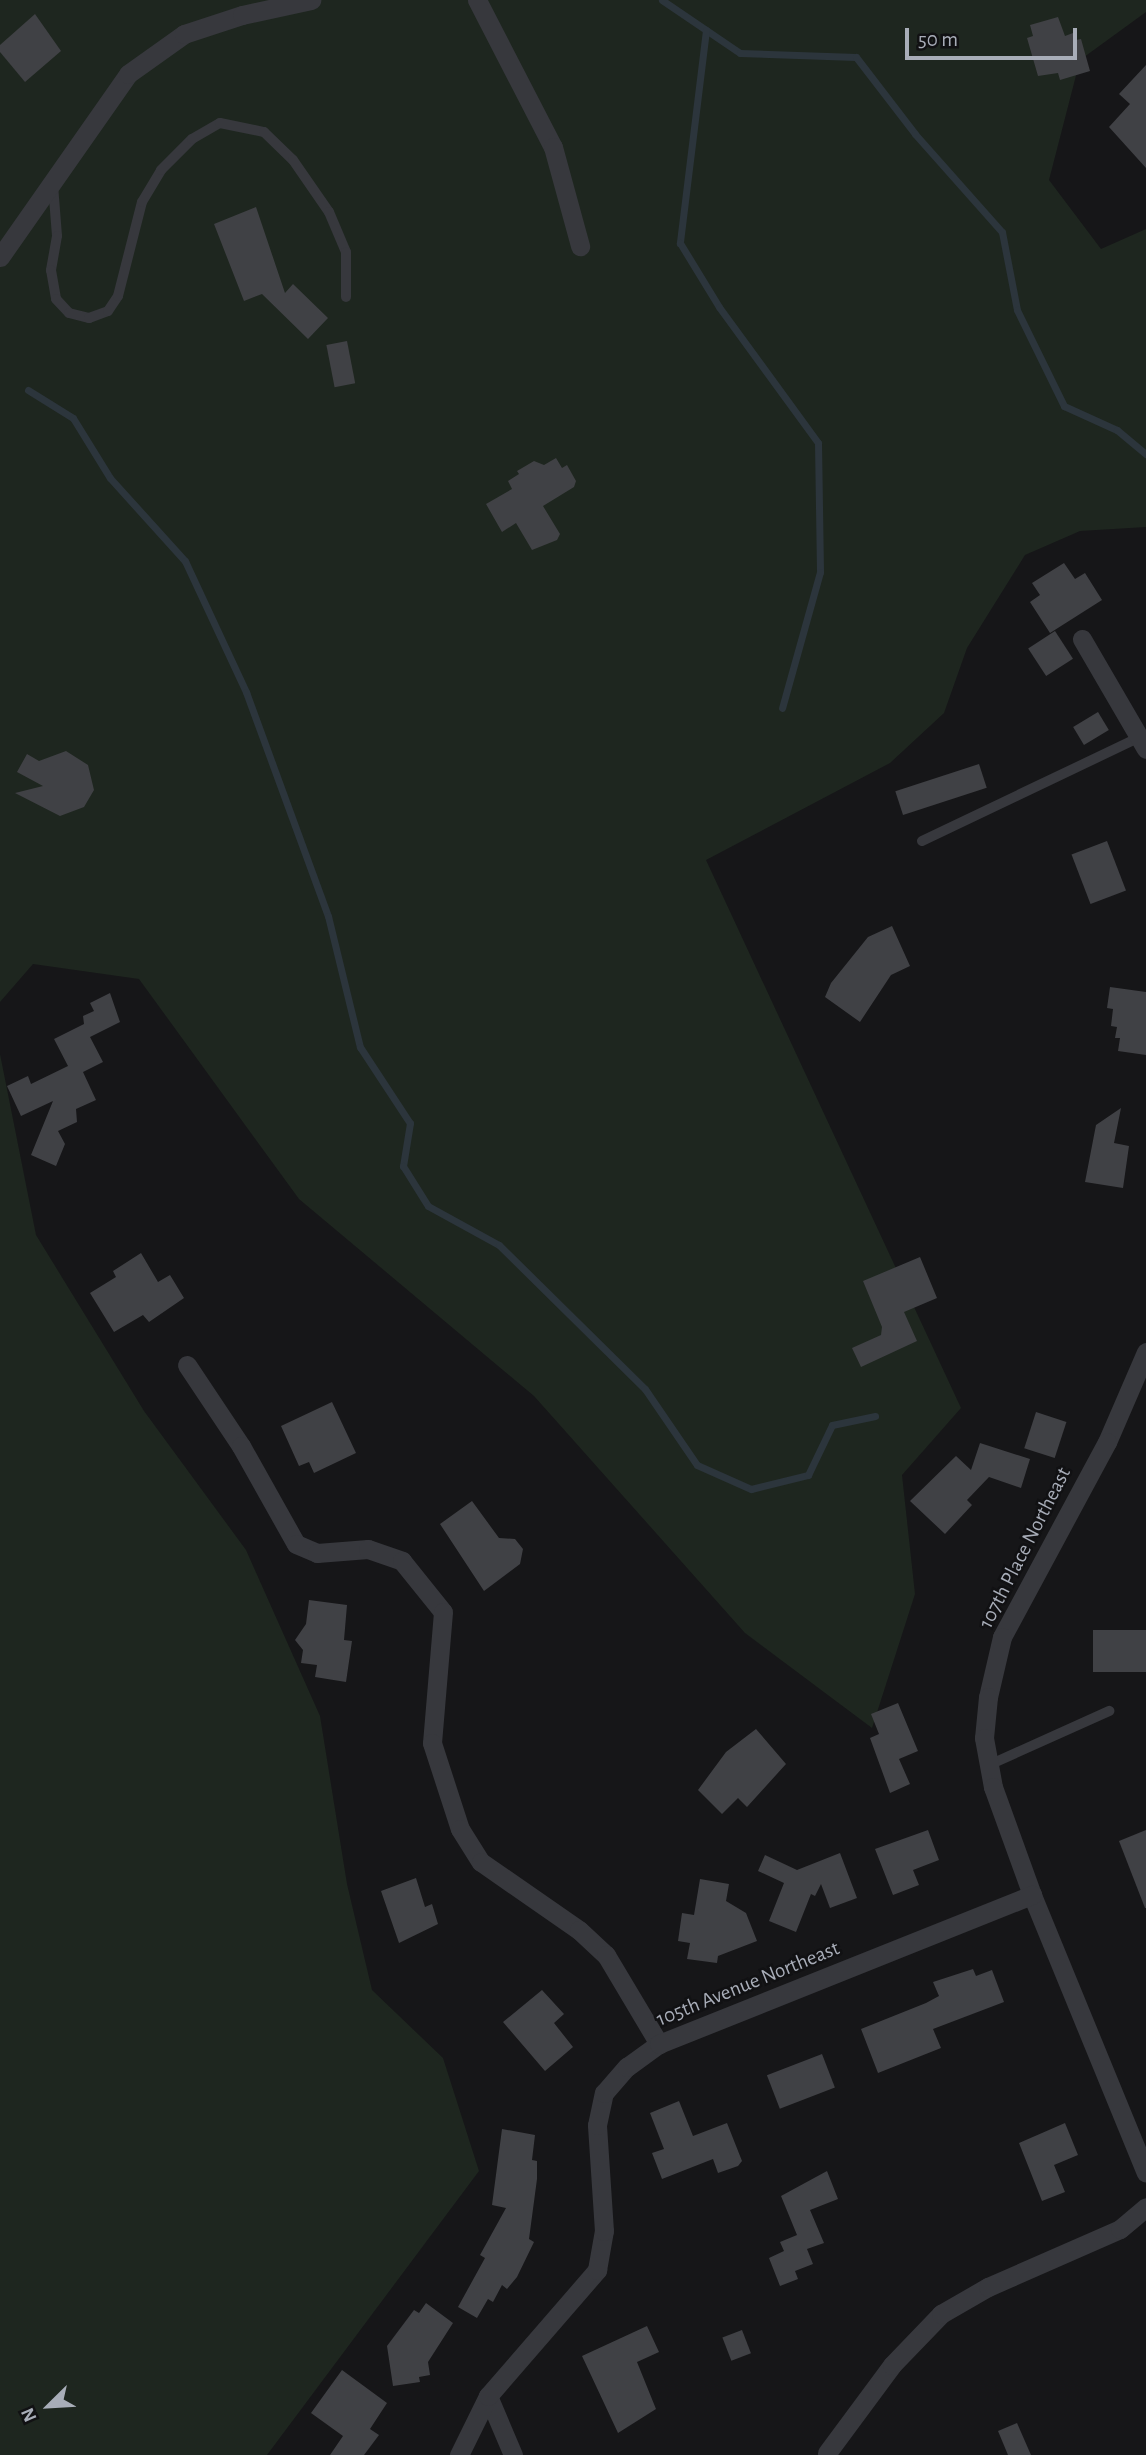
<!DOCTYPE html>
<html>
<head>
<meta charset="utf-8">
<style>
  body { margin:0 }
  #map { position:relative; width:1146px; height:2455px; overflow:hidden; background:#161618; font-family:"Alegreya Sans",sans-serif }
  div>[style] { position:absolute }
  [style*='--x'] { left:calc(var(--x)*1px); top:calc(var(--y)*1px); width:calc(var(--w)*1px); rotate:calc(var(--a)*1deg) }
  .green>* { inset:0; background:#1e261f }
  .stream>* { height:7px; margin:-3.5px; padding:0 3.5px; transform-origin:3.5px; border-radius:3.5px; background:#2c353c }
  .building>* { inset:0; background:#404145; transform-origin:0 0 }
  .lane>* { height:10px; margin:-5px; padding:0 5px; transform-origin:5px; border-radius:5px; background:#37383d }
  .street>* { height:19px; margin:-9.5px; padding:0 9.5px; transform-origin:9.5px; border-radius:9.5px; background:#37383d }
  span { translate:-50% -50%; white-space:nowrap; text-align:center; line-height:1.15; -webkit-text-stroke:5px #111113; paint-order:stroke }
  .street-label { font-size:21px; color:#a8adb8 }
  .north { position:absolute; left:14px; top:2371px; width:70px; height:70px; -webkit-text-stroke:5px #111113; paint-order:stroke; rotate:246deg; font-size:19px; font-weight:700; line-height:28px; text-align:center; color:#a8adb8 }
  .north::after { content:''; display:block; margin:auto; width:24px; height:32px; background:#a8adb8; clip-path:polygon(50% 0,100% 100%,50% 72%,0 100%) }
  .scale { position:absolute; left:905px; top:28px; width:172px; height:32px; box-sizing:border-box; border:4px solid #a8adb8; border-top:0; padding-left:9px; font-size:21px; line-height:24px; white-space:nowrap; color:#a8adb8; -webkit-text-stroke:5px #111113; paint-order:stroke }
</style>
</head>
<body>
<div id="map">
  <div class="green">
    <i style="clip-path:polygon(0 0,1146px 0,1146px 12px,1080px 60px,1049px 180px,1101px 249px,1146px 229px,1146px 527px,1080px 531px,1025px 555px,967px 648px,944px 713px,890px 763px,706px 860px,961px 1408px,902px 1475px,915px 1594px,872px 1728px,745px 1633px,534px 1396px,299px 1199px,139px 979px,33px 964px,0 1002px)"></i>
    <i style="clip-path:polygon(0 1054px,36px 1235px,144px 1411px,246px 1550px,320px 1716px,347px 1884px,372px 1990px,443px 2058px,479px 2171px,267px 2455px,0 2455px)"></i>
  </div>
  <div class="stream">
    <i style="--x:662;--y:0;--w:94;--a:34.2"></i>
    <i style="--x:740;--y:53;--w:116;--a:2"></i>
    <i style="--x:856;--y:57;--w:97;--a:52.5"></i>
    <i style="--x:915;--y:134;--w:131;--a:48.4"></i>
    <i style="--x:1002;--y:232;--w:79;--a:79.1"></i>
    <i style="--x:1017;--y:310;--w:107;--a:63.9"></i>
    <i style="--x:1064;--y:406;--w:58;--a:24.4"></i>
    <i style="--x:1117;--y:430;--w:38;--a:40"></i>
    <i style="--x:706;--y:30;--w:215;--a:97"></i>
    <i style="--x:680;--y:243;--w:75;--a:58.6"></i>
    <i style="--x:719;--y:307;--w:168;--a:53.9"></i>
    <i style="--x:818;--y:443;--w:129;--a:89.1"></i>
    <i style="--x:820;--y:572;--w:141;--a:105.6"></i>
    <i style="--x:28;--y:390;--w:53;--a:31.9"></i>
    <i style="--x:73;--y:418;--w:70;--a:58.3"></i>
    <i style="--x:110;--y:478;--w:112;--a:47.9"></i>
    <i style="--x:185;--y:561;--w:145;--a:65"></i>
    <i style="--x:246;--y:692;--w:239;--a:69.9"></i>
    <i style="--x:328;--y:916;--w:135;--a:76.3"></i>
    <i style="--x:360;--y:1047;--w:91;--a:56.7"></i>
    <i style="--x:410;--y:1123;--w:44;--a:99.2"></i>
    <i style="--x:403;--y:1166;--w:47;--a:58"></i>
    <i style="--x:428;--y:1206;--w:81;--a:28.8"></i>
    <i style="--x:499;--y:1245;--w:205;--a:44.6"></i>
    <i style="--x:645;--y:1389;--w:92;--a:55.6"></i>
    <i style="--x:697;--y:1465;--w:59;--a:24"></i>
    <i style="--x:751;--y:1489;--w:59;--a:-13.8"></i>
    <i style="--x:808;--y:1475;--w:55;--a:-64.4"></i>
    <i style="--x:832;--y:1425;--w:44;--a:-11.8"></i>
  </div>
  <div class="building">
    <i style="clip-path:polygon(35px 14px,61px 51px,25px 82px,0 52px,0 45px)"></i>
    <i style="clip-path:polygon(1058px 17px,1065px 36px,1073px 33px,1076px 40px,1081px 39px,1090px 71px,1060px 80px,1058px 73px,1038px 76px,1027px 38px,1033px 36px,1030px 25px)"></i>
    <i style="clip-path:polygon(1146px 65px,1146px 168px,1109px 127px,1130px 104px,1119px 94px)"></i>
    <i style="clip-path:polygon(256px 207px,285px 293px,293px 284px,328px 318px,308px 339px,262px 294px,244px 301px,214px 224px)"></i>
    <i style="left:347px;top:341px;width:43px;height:21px;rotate:79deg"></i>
    <i style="clip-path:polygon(556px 458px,562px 468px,567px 465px,576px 481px,574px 487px,543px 506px,560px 534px,557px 540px,532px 550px,516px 523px,502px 532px,486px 504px,512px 489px,508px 481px,519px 474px,517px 471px,534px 461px,544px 465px)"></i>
    <i style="clip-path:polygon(1064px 563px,1075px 579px,1085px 573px,1102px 600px,1050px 633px,1030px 602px,1040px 595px,1032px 583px)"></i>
    <i style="left:1055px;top:631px;width:33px;height:32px;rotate:57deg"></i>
    <i style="left:1098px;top:712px;width:21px;height:29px;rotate:59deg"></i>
    <i style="clip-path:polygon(66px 751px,88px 765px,94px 790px,84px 807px,60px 816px,15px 793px,43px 786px,17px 772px,27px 754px,39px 761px)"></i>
    <i style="left:979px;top:764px;width:25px;height:88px;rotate:72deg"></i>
    <i style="left:1107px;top:841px;width:53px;height:38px;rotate:69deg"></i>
    <i style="clip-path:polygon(892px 926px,910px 966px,891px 975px,860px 1022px,825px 997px,831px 983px,868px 937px)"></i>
    <i style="clip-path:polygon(1110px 987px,1146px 992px,1146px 1055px,1118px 1051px,1120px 1038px,1115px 1038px,1117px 1027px,1111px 1026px,1113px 1009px,1107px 1008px)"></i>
    <i style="clip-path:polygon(110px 993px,120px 1022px,90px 1037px,103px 1062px,83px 1072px,96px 1100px,76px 1109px,77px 1122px,58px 1131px,65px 1144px,56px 1166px,31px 1155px,53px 1101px,21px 1116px,7px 1086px,28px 1076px,31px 1084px,68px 1066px,54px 1039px,84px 1024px,83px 1016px,94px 1011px,90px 1003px)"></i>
    <i style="clip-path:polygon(1121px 1108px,1114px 1143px,1129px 1146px,1123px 1188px,1085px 1182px,1096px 1125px)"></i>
    <i style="clip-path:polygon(141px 1253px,158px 1282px,170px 1275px,184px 1298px,149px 1322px,143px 1315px,114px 1332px,90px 1293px,116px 1277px,113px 1271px)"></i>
    <i style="clip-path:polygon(920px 1257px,937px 1298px,904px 1312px,917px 1341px,861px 1367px,852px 1348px,881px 1335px,882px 1327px,863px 1281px)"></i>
    <i style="clip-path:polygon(332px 1402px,356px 1453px,314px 1473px,309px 1462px,299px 1466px,281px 1426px)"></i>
    <i style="left:1036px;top:1412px;width:32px;height:38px;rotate:18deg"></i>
    <i style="clip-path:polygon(980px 1443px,1030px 1459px,1021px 1488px,989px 1477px,967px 1500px,972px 1505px,945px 1534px,910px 1501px,956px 1456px,971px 1470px)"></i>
    <i style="clip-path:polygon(472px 1501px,499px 1538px,515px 1539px,523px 1549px,520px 1564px,484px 1591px,440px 1524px)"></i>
    <i style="clip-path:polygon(309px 1600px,347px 1605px,344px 1640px,352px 1641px,346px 1682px,315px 1677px,317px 1665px,301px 1663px,303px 1650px,295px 1640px,306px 1624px)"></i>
    <i style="left:1146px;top:1630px;width:42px;height:53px;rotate:90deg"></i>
    <i style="clip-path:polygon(898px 1703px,918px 1751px,899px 1759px,910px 1784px,890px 1793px,870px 1738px,879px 1734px,871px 1714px)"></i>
    <i style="clip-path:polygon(756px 1729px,786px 1764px,747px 1807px,738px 1798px,722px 1814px,698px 1790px,726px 1752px)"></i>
    <i style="clip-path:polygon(928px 1830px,939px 1860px,913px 1870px,919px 1885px,893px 1895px,875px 1849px)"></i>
    <i style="clip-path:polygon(1146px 1830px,1146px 1908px,1145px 1908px,1119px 1841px)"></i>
    <i style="clip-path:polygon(840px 1853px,857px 1898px,830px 1908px,821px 1884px,815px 1896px,811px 1894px,796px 1932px,769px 1921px,784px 1883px,758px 1871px,765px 1855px,797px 1870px)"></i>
    <i style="clip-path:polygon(416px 1878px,425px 1907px,432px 1904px,438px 1924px,399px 1943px,381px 1891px)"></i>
    <i style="clip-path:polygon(700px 1879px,729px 1884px,726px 1901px,746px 1913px,757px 1941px,718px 1956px,717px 1963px,687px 1959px,690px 1943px,678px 1941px,682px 1913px,694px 1915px)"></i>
    <i style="clip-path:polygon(973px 1969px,976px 1976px,992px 1970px,1004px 2002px,933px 2029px,941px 2048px,878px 2073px,861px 2029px,926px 2003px,939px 1996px,933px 1982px)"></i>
    <i style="clip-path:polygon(542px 1990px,564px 2014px,554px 2023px,573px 2047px,545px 2071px,503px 2022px)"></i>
    <i style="left:822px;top:2054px;width:36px;height:59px;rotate:69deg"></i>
    <i style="clip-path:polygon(679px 2101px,693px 2136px,727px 2123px,742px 2161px,738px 2166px,718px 2173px,713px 2159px,662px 2179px,652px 2153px,664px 2149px,650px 2113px)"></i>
    <i style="clip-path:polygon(1065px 2123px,1078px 2155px,1054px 2165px,1065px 2192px,1042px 2201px,1019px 2143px)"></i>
    <i style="clip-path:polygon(502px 2129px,535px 2135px,532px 2160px,537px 2161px,537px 2179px,529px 2239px,534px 2242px,517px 2277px,507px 2289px,502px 2285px,493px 2302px,488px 2299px,477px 2318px,458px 2307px,485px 2258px,480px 2255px,506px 2208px,492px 2205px)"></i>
    <i style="clip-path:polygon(827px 2171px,838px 2199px,810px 2210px,824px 2243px,807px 2249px,813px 2264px,795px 2271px,798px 2279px,780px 2286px,769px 2258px,784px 2251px,780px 2242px,797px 2235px,781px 2196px)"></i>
    <i style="clip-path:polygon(426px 2303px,453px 2323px,428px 2362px,430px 2375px,419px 2377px,420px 2382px,393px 2386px,387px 2346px,414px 2310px,419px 2313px)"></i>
    <i style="clip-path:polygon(647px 2326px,659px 2352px,637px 2362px,656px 2409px,618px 2433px,582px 2356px)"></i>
    <i style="left:742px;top:2330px;width:25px;height:21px;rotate:69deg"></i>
    <i style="clip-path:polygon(342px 2370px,387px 2403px,370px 2429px,379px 2435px,364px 2455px,330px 2455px,343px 2436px,311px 2413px)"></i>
    <i style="clip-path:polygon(1017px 2423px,1031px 2455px,1008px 2455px,998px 2431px)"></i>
  </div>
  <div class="lane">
    <i style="--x:53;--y:185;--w:51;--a:85.5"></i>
    <i style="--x:57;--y:236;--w:35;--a:100"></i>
    <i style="--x:51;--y:270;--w:29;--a:80"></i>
    <i style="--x:56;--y:299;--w:19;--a:47"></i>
    <i style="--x:69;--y:313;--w:21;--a:14"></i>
    <i style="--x:89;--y:318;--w:20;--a:-20"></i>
    <i style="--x:108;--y:311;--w:18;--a:-56"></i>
    <i style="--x:118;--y:296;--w:97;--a:-75.7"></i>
    <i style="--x:142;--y:202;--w:37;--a:-59"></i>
    <i style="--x:161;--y:170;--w:44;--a:-45"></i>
    <i style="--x:192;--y:139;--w:32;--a:-30"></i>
    <i style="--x:220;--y:123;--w:45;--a:11.6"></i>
    <i style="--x:264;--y:132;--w:40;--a:44"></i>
    <i style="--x:293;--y:160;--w:63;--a:55.3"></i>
    <i style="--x:329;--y:212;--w:43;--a:67"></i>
    <i style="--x:346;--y:252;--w:45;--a:90"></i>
    <i style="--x:922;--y:841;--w:242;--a:-25.5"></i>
    <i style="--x:989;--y:1765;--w:132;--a:-24.2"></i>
  </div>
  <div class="street">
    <i style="--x:477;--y:0;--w:165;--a:62.7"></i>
    <i style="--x:553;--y:147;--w:103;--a:74.7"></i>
    <i style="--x:0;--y:257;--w:223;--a:-55"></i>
    <i style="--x:128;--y:74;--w:69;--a:-35.5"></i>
    <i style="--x:184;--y:34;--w:61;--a:-18.1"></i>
    <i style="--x:242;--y:15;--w:71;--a:-12.3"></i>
    <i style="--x:1082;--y:639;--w:127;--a:59.8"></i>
    <i style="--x:1146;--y:1352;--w:98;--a:113.4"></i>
    <i style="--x:1107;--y:1442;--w:221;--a:118.3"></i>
    <i style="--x:1002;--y:1637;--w:62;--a:103.1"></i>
    <i style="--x:988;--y:1697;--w:41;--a:95.6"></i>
    <i style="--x:984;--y:1738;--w:50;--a:79.6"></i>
    <i style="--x:993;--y:1787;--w:115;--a:70.1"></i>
    <i style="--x:1032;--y:1895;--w:300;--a:67.7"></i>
    <i style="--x:187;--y:1365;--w:97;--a:56.3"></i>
    <i style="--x:241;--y:1446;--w:112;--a:60.7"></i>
    <i style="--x:296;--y:1544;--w:23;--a:23"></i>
    <i style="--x:317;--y:1553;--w:51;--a:-4.5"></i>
    <i style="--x:368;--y:1549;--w:36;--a:19"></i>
    <i style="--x:402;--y:1561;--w:65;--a:51.2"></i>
    <i style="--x:443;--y:1612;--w:131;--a:94.8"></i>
    <i style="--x:432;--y:1743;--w:90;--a:72"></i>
    <i style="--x:460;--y:1829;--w:39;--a:58"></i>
    <i style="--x:481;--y:1862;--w:119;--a:34.8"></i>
    <i style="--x:579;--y:1930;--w:37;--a:43"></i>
    <i style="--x:606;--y:1955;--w:104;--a:59.2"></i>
    <i style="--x:488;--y:2396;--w:64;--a:67"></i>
    <i style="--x:827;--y:2453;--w:109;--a:-53.5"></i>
    <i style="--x:892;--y:2365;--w:71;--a:-46.1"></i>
    <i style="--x:941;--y:2314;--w:54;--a:-29.9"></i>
    <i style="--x:988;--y:2287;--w:144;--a:-23.7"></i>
    <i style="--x:1120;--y:2229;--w:34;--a:-40"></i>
    <i style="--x:459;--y:2455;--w:66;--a:-63.8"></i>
    <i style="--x:488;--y:2396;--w:167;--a:-49.1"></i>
    <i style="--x:597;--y:2270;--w:40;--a:-80"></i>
    <i style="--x:604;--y:2231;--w:106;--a:-93.8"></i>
    <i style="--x:597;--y:2125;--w:33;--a:-78"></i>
    <i style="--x:604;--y:2093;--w:35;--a:-49"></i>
    <i style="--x:627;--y:2067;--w:39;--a:-36"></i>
    <i style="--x:659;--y:2044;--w:402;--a:-21.8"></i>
  </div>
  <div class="street-label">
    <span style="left:1025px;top:1548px;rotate:-63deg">107th Place Northeast</span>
    <span style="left:748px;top:1984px;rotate:-22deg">105th Avenue Northeast</span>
  </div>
  <div class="north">N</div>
  <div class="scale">50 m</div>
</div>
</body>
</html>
